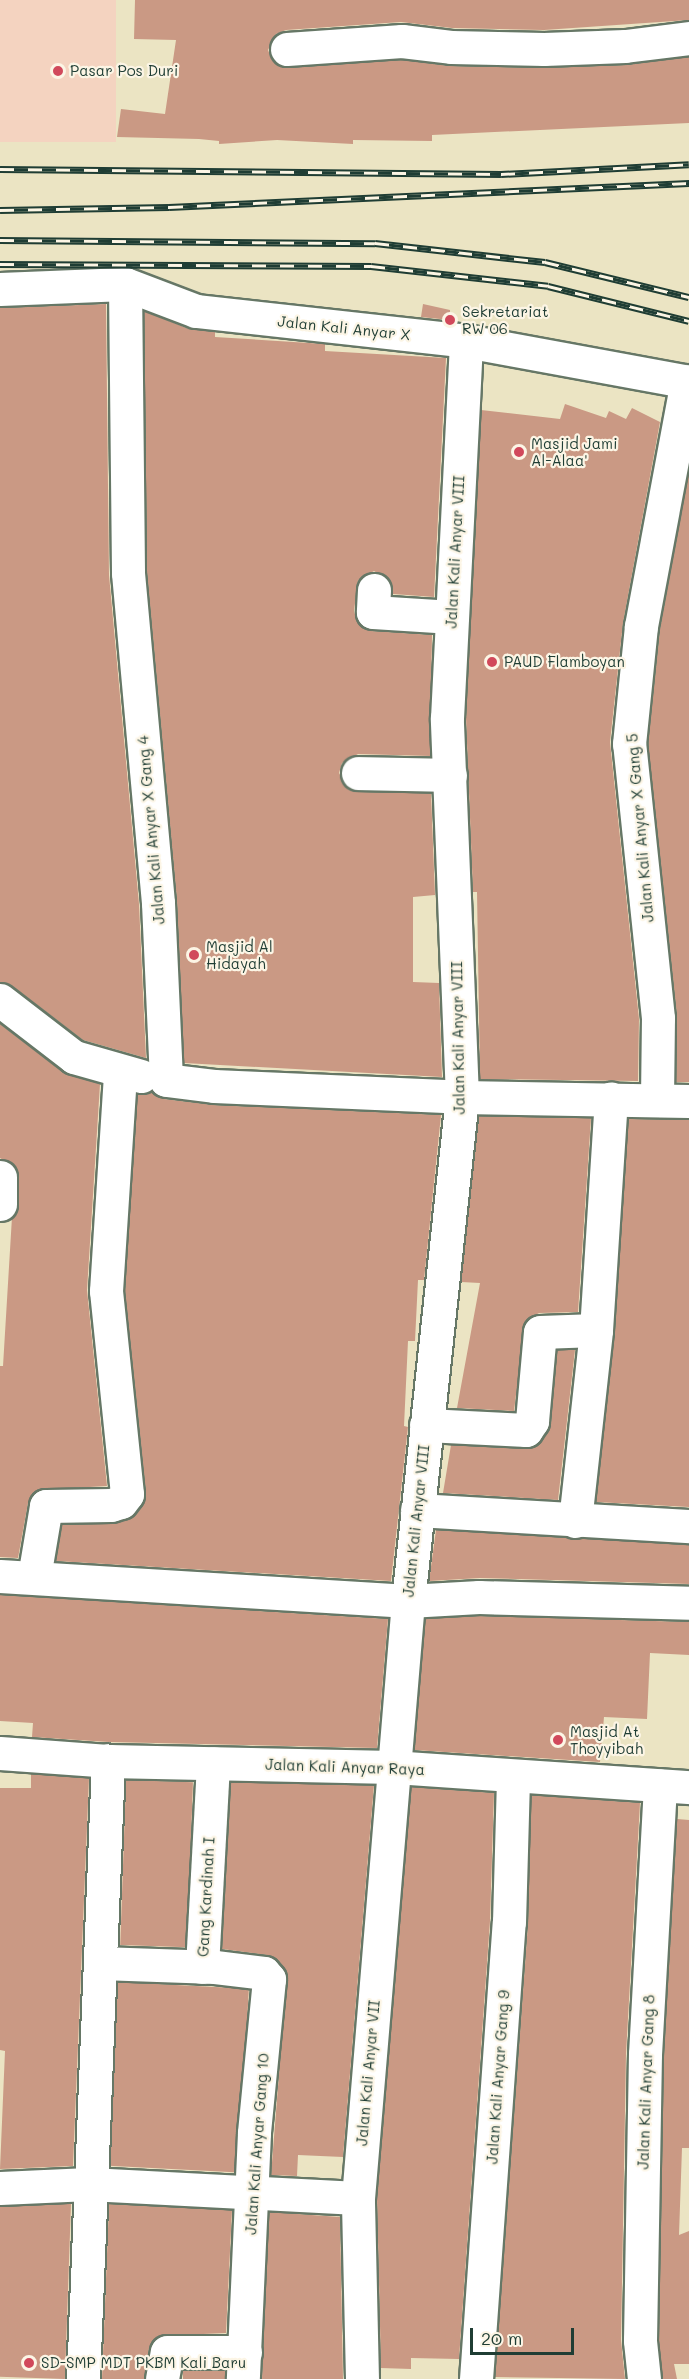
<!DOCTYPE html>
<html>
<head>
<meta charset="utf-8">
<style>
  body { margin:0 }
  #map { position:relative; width:689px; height:2379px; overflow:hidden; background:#ebe4c3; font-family:Mali,sans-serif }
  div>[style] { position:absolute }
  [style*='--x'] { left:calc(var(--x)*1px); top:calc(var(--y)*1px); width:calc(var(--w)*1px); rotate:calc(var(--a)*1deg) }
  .built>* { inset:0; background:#f4d3c0; transform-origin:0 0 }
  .building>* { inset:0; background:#ca9984; transform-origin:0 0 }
  .roads { filter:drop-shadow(2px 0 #676) drop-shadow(-2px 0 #676) drop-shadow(0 2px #676) drop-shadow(0 -2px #676) }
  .minor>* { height:33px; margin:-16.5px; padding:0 16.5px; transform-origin:16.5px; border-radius:16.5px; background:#fff }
  .tertiary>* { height:33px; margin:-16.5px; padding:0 16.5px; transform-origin:16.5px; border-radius:16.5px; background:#fff }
  .rail>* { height:7px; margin-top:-3.5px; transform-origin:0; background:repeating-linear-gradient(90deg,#fcf5e5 0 14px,#1f3d34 0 28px); box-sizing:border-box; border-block:2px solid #1f3d34 }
  .dots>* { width:16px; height:16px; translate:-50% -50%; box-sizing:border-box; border:3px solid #fcf5e5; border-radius:50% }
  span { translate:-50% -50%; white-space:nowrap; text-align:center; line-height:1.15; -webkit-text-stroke:4.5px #fcf5e5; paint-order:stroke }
  .poi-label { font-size:15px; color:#1f3d34 }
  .left { translate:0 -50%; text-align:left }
  .street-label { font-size:15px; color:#1f3d34 }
  .scale { position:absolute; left:470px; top:2328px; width:104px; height:27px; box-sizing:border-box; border:3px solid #1f3d34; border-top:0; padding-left:8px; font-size:18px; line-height:21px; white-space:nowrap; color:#1f3d34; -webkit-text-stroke:4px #fcf5e5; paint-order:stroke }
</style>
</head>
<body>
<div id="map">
  <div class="built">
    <i style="left:0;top:0;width:116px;height:142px"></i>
  </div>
  <div class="building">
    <i style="clip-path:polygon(135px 0,689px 0,689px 20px,544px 30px,452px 28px,401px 22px,286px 30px,276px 34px,268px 50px,272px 60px,288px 68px,402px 60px,450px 66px,545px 68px,626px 65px,689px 57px,689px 123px,432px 135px,432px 141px,353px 140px,353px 144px,277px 140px,219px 144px,219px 141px,199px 139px,117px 137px,121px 109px,165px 114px,176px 40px,134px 39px)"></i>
    <i style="clip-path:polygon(106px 304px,109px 575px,139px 904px,146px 1058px,83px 1040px,11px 985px,0 982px,0 308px)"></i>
    <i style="clip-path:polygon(423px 304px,450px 310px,450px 320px,421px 317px)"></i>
    <i style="clip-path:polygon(144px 311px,189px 329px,215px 332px,215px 337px,325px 344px,325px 351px,446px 358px,434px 597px,393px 594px,390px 581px,374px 571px,358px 580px,354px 611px,357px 621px,371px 631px,432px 635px,430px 756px,358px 754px,342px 763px,339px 773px,348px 789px,357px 792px,431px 793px,435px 895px,413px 897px,413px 982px,439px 983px,442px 1077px,184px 1063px,177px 901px,147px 572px)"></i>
    <i style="clip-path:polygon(565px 404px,606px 418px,609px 411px,626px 419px,632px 408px,660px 422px,623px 623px,610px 742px,639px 1019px,638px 1081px,480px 1079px,477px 892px,473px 892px,466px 718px,481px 410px,560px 419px)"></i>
    <i style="clip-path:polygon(689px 472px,689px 1082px,676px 1082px,677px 1016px,648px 744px,660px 629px)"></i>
    <i style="clip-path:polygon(0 1024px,63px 1072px,100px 1084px,87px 1290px,107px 1486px,37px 1490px,28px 1503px,18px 1558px,0 1557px,0 1366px,3px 1366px,12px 1217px,19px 1204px,16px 1168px,0 1158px)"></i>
    <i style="clip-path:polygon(151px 1091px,164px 1099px,213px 1105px,441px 1115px,424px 1280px,418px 1280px,415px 1341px,408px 1341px,404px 1426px,408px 1427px,391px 1581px,56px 1561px,62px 1525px,126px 1520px,142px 1505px,146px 1493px,125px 1291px,137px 1094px)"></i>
    <i style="clip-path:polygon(479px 1116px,591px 1118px,578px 1312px,539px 1313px,525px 1321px,514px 1411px,457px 1408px,480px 1283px,461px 1282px)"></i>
    <i style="clip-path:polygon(628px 1119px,689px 1120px,689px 1507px,596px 1502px,615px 1331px)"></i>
    <i style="clip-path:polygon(557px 1350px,575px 1350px,558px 1500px,443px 1493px,451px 1445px,525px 1449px,542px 1440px,551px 1423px)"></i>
    <i style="clip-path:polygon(436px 1530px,689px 1545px,689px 1584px,480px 1578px,429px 1581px)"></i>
    <i style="clip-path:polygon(0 1595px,388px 1619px,377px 1748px,109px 1742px,32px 1737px,33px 1723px,0 1721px)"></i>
    <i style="clip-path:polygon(479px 1616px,689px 1622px,689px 1655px,650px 1653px,647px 1719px,604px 1717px,600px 1762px,414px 1750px,425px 1619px)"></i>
    <i style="clip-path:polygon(31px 1774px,89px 1778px,73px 2166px,0 2169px,5px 2051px,0 2050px,0 1788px,31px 1788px)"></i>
    <i style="left:126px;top:1780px;width:67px;height:165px;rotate:2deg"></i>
    <i style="clip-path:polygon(231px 1782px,374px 1785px,343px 2157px,298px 2155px,297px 2176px,271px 2175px,287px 1973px,278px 1961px,267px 1955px,222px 1949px)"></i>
    <i style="clip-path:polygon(411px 1787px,494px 1793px,490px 1921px,459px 2359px,411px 2358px,411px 2369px,381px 2368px,377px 2199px)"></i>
    <i style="clip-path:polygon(531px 1795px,640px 1803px,626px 2054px,621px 2340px,625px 2379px,495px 2377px,528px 1923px)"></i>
    <i style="clip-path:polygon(677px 1819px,689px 1820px,689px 2148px,682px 2148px,679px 2235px,689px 2231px,689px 2364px,674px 2364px,677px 2379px,662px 2379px,659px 2339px,664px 2055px)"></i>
    <i style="left:118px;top:1982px;width:131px;height:184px;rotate:3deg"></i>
    <i style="left:71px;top:2204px;width:175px;height:71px;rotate:92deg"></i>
    <i style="clip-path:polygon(109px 2204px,232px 2210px,226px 2333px,158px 2336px,149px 2348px,144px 2379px,102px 2379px)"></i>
    <i style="clip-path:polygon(269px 2212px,340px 2217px,343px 2379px,262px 2379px)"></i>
    <i style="left:183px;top:2371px;width:42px;height:8px"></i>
  </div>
  <div class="roads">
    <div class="minor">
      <i style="--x:287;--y:49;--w:115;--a:-4"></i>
      <i style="--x:402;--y:41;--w:49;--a:7"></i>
      <i style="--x:451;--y:47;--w:93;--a:1.2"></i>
      <i style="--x:544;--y:49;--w:81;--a:-2.1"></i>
      <i style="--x:625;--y:46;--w:64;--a:-7.1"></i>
      <i style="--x:125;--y:284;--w:289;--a:89.4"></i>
      <i style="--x:128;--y:573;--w:331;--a:84.8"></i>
      <i style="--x:158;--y:903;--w:177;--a:87.4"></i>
      <i style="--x:166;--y:1080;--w:48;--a:7.1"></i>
      <i style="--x:214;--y:1086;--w:248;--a:2.5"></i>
      <i style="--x:462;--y:1097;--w:227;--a:1"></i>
      <i style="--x:0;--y:289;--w:125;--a:-2.3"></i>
      <i style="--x:125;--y:284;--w:76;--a:20.8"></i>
      <i style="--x:196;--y:311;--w:272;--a:6.3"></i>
      <i style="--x:466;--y:341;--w:227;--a:10.4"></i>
      <i style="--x:374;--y:590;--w:22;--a:93"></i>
      <i style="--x:373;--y:612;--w:79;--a:3.6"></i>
      <i style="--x:358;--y:773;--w:92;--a:1.2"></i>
      <i style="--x:0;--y:1000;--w:93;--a:37.6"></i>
      <i style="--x:74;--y:1057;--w:70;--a:15.8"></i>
      <i style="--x:657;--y:1099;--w:81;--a:-89.3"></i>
      <i style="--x:658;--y:1018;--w:276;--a:-96"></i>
      <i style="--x:629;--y:744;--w:119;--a:-84.2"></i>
      <i style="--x:641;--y:626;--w:249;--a:-79.4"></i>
      <i style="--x:0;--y:1177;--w:27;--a:90"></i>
      <i style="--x:426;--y:1425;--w:100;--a:2.9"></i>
      <i style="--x:526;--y:1430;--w:11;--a:-56"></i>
      <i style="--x:532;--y:1421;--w:89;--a:-84.9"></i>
      <i style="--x:540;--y:1332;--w:56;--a:-2"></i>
      <i style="--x:417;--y:1510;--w:272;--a:3.4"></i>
      <i style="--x:575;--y:1521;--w:192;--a:-83.7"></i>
      <i style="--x:596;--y:1330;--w:232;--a:-86.3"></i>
      <i style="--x:0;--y:1576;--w:409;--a:3.5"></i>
      <i style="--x:408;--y:1601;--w:71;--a:-3.2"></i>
      <i style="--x:479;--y:1597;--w:210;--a:1.6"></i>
      <i style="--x:34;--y:1577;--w:72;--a:-80.4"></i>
      <i style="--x:46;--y:1506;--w:65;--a:-0.9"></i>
      <i style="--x:111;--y:1505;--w:10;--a:-17"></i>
      <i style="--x:121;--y:1502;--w:10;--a:-53"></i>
      <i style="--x:127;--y:1494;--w:204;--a:-95.9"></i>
      <i style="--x:106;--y:1291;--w:218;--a:-86.3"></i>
      <i style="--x:100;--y:1963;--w:115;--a:2"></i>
      <i style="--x:215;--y:1967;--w:49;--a:7"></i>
      <i style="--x:264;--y:1973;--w:8;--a:50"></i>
      <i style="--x:269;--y:1979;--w:155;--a:95.6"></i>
      <i style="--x:254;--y:2133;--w:246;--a:92.6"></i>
      <i style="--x:202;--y:1967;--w:204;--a:-86.9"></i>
      <i style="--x:0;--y:2188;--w:89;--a:-2.6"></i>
      <i style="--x:89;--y:2184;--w:269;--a:3"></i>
      <i style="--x:83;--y:2379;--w:619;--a:-87.68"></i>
      <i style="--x:162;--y:2379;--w:27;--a:-80"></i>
      <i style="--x:167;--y:2352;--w:78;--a:0"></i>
      <i style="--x:362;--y:2379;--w:181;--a:-91.3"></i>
      <i style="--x:358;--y:2198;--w:599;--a:-85.21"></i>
      <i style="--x:408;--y:1601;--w:507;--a:-83.88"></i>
      <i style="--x:462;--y:1097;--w:379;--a:-92.3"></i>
      <i style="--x:447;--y:718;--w:377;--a:-87.1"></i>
      <i style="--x:476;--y:2379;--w:458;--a:-85.9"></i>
      <i style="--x:509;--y:1922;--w:146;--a:-88.4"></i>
      <i style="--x:644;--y:2379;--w:39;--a:-96"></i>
      <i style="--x:640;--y:2340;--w:286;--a:-89"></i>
      <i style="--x:645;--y:2054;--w:269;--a:-86.8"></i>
    </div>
    <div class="tertiary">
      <i style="--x:0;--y:1753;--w:108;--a:4.2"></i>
      <i style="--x:108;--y:1761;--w:285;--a:1.2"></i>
      <i style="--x:393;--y:1767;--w:297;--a:3.9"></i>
    </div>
  </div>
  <div class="rail">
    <i style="--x:0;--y:169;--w:501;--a:0.57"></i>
    <i style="--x:501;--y:174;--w:188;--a:-3"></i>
    <i style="--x:0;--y:210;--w:169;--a:-1"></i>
    <i style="--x:169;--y:207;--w:521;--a:-2.64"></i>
    <i style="--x:0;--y:240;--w:375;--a:0.5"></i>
    <i style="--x:375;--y:243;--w:171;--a:6.4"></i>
    <i style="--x:545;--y:262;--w:148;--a:13.7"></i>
    <i style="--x:0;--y:264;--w:371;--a:0.3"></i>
    <i style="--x:371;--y:266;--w:178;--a:6.4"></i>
    <i style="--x:548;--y:286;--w:145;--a:13.9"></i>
  </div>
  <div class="dots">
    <i style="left:58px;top:71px;background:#d1495b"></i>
    <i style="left:450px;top:320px;background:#d1495b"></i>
    <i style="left:519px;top:452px;background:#d1495b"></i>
    <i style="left:492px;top:662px;background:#d1495b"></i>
    <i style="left:194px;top:955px;background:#d1495b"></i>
    <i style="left:558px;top:1740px;background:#d1495b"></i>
    <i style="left:29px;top:2363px;background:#d1495b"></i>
  </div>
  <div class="poi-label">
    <span class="left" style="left:70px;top:71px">Pasar Pos Duri</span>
    <span class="left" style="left:462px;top:320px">Sekretariat<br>RW 06</span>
    <span class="left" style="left:531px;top:452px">Masjid Jami<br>Al-Alaa'</span>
    <span class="left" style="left:504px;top:662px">PAUD Flamboyan</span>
    <span class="left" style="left:206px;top:955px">Masjid Al<br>Hidayah</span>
    <span class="left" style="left:570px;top:1740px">Masjid At<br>Thoyyibah</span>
    <span class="left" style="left:41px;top:2363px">SD-SMP MDT PKBM Kali Baru</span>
  </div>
  <div class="street-label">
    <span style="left:344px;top:328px;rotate:6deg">Jalan Kali Anyar X</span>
    <span style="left:455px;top:552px;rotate:-87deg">Jalan Kali Anyar VIII</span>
    <span style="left:640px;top:828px;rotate:-95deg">Jalan Kali Anyar X Gang 5</span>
    <span style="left:151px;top:830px;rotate:-95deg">Jalan Kali Anyar X Gang 4</span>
    <span style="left:458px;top:1038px;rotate:-91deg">Jalan Kali Anyar VIII</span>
    <span style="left:416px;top:1521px;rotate:-84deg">Jalan Kali Anyar VIII</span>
    <span style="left:345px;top:1767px;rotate:2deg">Jalan Kali Anyar Raya</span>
    <span style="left:206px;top:1897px;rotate:-87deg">Gang Kardinah I</span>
    <span style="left:368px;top:2073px;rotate:-85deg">Jalan Kali Anyar VII</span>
    <span style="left:498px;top:2077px;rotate:-86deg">Jalan Kali Anyar Gang 9</span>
    <span style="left:646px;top:2082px;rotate:-88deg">Jalan Kali Anyar Gang 8</span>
    <span style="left:257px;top:2144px;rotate:-86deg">Jalan Kali Anyar Gang 10</span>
  </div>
  <div class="scale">20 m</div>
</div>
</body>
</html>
